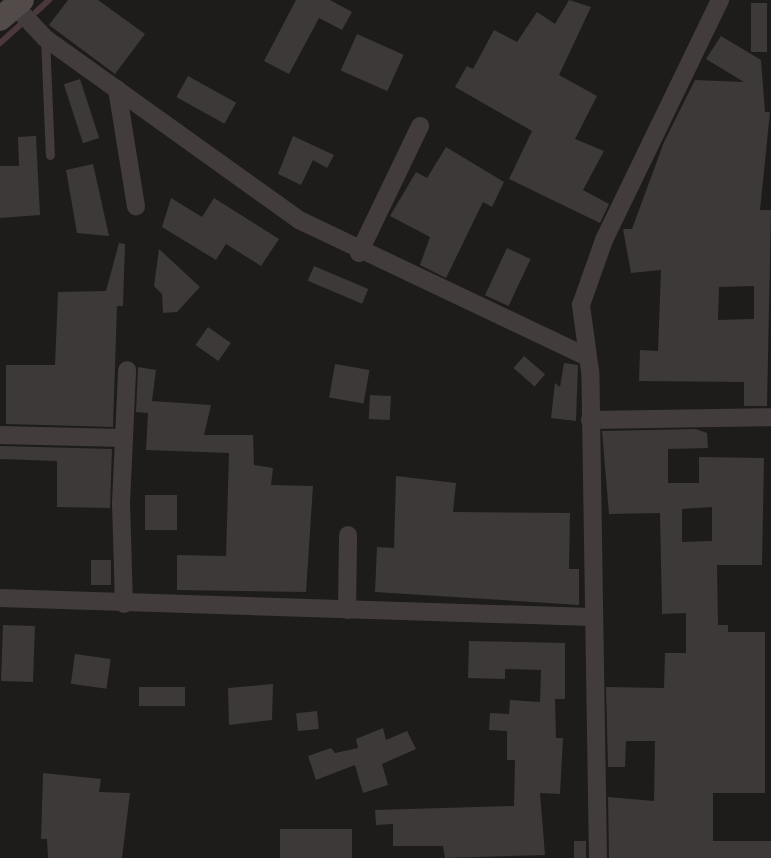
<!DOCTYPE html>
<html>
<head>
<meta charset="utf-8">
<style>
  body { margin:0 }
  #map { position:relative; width:771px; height:858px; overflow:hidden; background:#1d1c1b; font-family:"Public Sans",sans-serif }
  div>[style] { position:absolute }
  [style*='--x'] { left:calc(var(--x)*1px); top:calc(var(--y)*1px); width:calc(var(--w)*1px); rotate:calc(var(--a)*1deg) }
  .stream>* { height:6px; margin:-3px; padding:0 3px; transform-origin:3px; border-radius:3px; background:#4a383b }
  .building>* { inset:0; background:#3c3938; transform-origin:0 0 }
  .lane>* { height:9px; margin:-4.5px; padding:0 4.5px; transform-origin:4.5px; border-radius:4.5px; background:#423d3c }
  .street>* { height:18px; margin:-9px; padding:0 9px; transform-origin:9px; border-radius:9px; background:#423d3c }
  .secondary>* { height:24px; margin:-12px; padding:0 12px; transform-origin:12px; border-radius:12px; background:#524b4a }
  span { translate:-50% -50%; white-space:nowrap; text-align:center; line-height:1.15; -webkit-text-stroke:4.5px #181716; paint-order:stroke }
</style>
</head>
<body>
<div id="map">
  <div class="stream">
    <i style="--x:36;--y:12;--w:18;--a:-43"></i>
    <i style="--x:0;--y:43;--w:27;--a:-42"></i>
  </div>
  <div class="building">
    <i style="clip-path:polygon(68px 0,98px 0,145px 34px,115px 74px,49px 25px)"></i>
    <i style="clip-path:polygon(296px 0,330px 0,352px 12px,342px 30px,319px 18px,289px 74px,264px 61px)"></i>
    <i style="clip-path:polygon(569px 0,591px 7px,559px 75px,597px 96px,575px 139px,604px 151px,583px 190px,609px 204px,600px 223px,509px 179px,532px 131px,455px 87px,467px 66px,473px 69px,494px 30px,517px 42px,537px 12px,555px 24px)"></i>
    <i style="left:751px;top:3px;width:16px;height:49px"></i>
    <i style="left:357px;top:34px;width:51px;height:40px;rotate:24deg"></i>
    <i style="clip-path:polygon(evenodd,721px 36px,761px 60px,765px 112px,770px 112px,760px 210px,771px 210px,767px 406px,744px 406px,744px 382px,639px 381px,640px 350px,658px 351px,661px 270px,631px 273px,623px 229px,632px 229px,664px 142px,695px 80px,744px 82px,706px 59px,721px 36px,754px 286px,754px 319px,718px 320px,719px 287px,754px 286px)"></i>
    <i style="left:188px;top:76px;width:55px;height:24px;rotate:29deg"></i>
    <i style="left:80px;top:79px;width:62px;height:17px;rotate:72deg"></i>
    <i style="clip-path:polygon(36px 136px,40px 215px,0 218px,0 166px,19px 166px,18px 137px)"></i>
    <i style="clip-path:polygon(293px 136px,334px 155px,327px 168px,313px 160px,301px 185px,278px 174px)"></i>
    <i style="clip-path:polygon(446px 147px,504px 182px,492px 207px,483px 202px,446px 278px,420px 265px,430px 237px,390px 216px,416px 172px,427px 178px)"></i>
    <i style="clip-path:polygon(93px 164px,109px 236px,77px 233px,66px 170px)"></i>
    <i style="clip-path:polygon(171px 198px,202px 217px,214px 198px,279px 239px,261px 266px,226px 244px,216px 260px,162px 227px)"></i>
    <i style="clip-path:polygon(119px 243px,125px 244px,123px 306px,117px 306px,113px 427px,6px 424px,6px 365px,55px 365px,58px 292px,106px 291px)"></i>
    <i style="left:507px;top:248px;width:26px;height:52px;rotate:25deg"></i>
    <i style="clip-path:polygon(159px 249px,200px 287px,177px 312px,163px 313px,162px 294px,154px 286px)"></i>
    <i style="left:314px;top:266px;width:59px;height:16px;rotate:23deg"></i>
    <i style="left:208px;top:327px;width:28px;height:22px;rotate:35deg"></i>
    <i style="left:524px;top:356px;width:28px;height:16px;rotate:41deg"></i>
    <i style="clip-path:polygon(564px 363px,578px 365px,576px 421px,551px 418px,555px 383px,560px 387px)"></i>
    <i style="left:335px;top:364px;width:35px;height:34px;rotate:10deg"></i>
    <i style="clip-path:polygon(138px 367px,156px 370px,152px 401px,211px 405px,204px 435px,253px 435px,254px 465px,273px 468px,271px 485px,313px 486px,306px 592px,177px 590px,177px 555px,226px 556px,229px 453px,146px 450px,148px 413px,136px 412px)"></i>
    <i style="left:370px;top:395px;width:21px;height:24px;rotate:3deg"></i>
    <i style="clip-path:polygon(evenodd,696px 429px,707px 433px,708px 448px,668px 449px,668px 483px,699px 483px,699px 457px,764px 458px,762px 565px,717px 565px,718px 625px,728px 625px,728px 632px,765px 632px,765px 793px,713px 793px,713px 841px,771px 841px,771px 858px,609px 858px,608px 797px,654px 801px,655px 741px,626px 741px,625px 767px,608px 767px,606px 687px,664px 688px,665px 653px,686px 653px,686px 613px,662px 614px,660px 513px,609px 514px,602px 431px,696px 429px,712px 507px,712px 541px,682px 542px,682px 509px,712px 507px)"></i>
    <i style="clip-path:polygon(0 446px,112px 449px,110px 508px,57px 507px,57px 461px,0 459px)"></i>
    <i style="clip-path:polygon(396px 476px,456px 483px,453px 512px,570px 513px,569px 569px,579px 569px,579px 605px,375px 592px,377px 547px,394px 548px)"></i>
    <i style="left:145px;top:495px;width:32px;height:35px"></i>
    <i style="left:91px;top:560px;width:20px;height:25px"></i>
    <i style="left:3px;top:625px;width:32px;height:56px;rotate:2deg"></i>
    <i style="clip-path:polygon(469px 641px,565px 643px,565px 699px,555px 699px,556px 738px,563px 738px,560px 794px,540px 793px,545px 855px,445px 858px,443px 846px,393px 846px,393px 824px,376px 825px,375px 810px,514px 806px,515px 760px,507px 760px,507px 731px,489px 730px,490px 713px,509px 714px,510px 700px,540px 702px,541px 670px,505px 669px,505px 679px,468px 678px)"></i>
    <i style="left:75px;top:654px;width:36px;height:30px;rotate:8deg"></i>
    <i style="clip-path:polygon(273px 684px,272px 720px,229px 725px,228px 688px)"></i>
    <i style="left:139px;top:687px;width:46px;height:19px"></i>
    <i style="left:317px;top:711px;width:18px;height:21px;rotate:84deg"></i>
    <i style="clip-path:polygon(383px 728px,386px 740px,407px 731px,416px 749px,382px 764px,388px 785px,363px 793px,355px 765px,316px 780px,308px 756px,331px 748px,335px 753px,358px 748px,356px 739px)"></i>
    <i style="clip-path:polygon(43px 773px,101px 779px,99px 792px,130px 793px,122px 858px,48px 858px,47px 839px,41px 839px)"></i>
    <i style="left:280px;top:829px;width:72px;height:29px"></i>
    <i style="left:574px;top:841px;width:12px;height:17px"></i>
  </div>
  <div class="lane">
    <i style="--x:45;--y:38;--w:117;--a:87.6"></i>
  </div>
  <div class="street">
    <i style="--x:15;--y:6;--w:44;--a:46.8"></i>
    <i style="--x:45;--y:38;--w:312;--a:35.6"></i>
    <i style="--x:299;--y:220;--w:319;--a:25.4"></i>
    <i style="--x:117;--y:89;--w:119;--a:80.8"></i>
    <i style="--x:359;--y:253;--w:141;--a:-64.3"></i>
    <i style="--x:590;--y:420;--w:181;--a:-0.9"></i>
    <i style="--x:0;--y:435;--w:123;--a:1.4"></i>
    <i style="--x:0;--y:598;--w:591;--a:1.84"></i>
    <i style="--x:124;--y:604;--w:100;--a:-91.7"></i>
    <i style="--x:121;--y:504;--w:134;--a:-87.4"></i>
    <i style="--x:347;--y:610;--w:75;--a:-89.2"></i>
    <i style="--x:598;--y:858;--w:487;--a:-90.9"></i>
    <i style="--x:590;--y:371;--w:67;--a:-97.8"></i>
    <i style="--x:581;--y:305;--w:69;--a:-70.5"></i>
    <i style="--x:604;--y:240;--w:267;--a:-64.2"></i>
  </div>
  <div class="secondary">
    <i style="--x:0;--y:19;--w:29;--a:-41"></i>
  </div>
</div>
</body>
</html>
